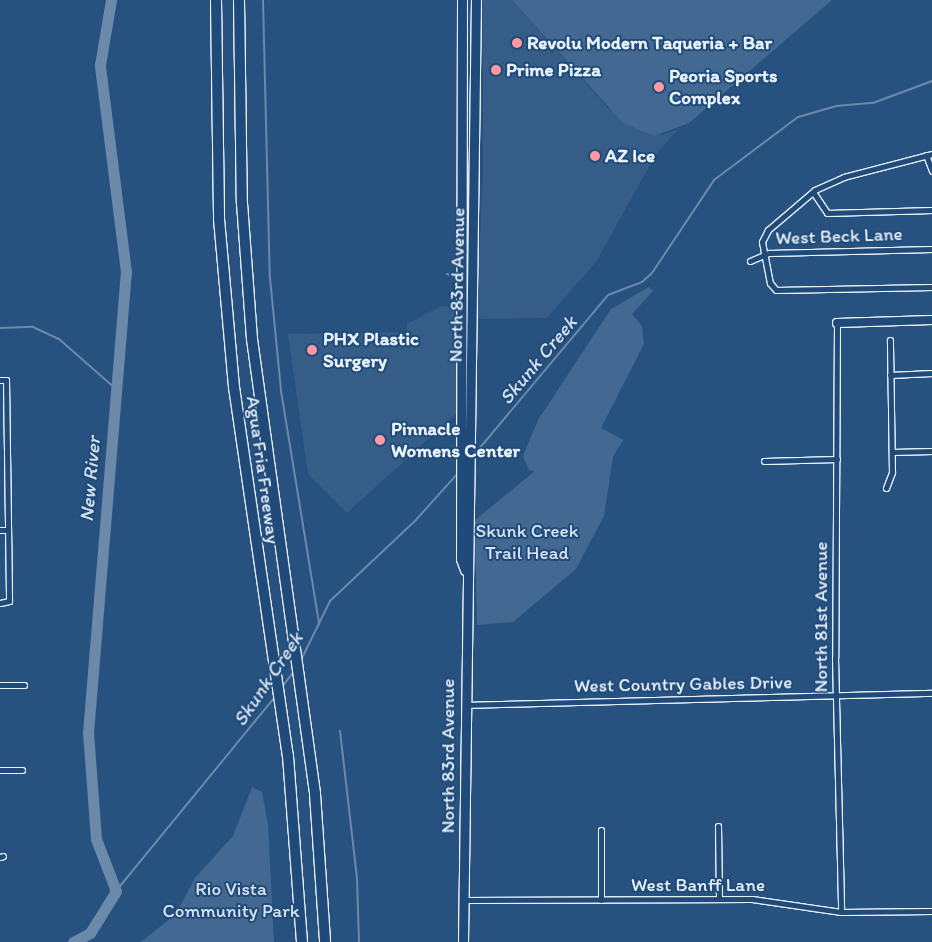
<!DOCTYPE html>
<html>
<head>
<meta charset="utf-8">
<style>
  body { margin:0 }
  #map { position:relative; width:932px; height:942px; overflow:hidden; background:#27517f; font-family:Itim,sans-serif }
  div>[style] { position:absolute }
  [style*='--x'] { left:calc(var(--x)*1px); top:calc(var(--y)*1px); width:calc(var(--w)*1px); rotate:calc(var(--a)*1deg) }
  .built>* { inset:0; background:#355d88 }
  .green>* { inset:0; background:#436891 }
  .stream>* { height:2px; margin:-1px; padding:0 1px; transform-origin:1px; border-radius:1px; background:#6b8aaa }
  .river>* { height:11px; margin:-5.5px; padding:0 5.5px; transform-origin:5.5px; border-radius:5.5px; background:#6b8aaa }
  .roads { filter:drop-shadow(1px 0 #e8f1f8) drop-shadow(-1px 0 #e8f1f8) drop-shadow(0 1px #e8f1f8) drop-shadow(0 -1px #e8f1f8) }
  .street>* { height:5px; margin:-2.5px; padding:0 2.5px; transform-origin:2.5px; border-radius:2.5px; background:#1f4a7a }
  .secondary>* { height:8px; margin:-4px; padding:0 4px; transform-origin:4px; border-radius:4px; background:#1f4a7a }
  .primary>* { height:9px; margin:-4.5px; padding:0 4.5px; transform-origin:4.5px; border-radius:4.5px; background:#1f4a7a }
  .highway>* { height:10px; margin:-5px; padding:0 5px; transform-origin:5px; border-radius:5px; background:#1f4a7a }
  .dots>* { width:14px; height:14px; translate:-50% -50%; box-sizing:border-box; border:2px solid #1f4a7a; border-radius:50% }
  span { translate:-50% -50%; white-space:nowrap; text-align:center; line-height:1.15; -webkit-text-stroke:4px #1f4a7a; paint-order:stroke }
  .poi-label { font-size:19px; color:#e8f1f8; font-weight:700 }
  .left { translate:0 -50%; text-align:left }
  .street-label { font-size:19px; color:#e8f1f8 }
  .park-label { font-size:19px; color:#d8e3ee }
  .water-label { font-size:20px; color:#d5e2ec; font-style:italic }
</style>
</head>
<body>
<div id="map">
  <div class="built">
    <i style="clip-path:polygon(483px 0,512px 0,608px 108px,662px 135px,678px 129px,655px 156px,596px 262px,547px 318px,476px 319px,483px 176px)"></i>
    <i style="clip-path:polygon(441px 306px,454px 306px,457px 413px,347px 513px,308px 474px,288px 334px,407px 332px,407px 324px)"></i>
  </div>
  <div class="green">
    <i style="clip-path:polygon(512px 0,832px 0,689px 123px,654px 136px,623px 123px)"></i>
    <i style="clip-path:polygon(649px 287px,653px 291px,632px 314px,642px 326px,644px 344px,601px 428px,623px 440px,613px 457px,604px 516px,576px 569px,513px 622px,477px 625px,475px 520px,535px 471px,529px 470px,523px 456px,538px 420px,611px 309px)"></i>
    <i style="clip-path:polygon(252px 787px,262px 792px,268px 824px,274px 942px,141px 942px,176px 914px,195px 878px,233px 836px)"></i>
  </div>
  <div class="stream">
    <i style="--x:263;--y:0;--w:278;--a:88.6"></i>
    <i style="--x:270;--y:278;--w:114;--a:84.4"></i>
    <i style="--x:281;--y:391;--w:236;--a:80.7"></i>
    <i style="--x:447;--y:274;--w:6;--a:18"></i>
    <i style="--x:0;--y:328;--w:33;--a:-2"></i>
    <i style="--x:33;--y:327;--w:29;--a:25"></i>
    <i style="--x:59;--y:339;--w:77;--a:41.3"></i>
    <i style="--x:473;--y:456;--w:210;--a:-50"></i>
    <i style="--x:608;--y:295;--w:36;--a:-21"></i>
    <i style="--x:642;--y:282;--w:13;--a:-42"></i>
    <i style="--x:652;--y:273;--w:112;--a:-56.3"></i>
    <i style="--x:714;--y:180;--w:105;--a:-36.9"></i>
    <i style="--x:798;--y:117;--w:40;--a:-16"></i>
    <i style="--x:836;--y:106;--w:37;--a:-5"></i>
    <i style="--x:873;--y:103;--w:63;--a:-20.4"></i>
    <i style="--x:301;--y:660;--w:66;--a:-63.8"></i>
    <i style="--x:330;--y:601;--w:117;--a:-43.3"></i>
    <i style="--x:415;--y:521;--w:64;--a:-48.1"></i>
    <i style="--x:282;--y:687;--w:20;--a:-53"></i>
    <i style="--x:340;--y:731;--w:148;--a:83.4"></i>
    <i style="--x:357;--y:878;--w:64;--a:88.2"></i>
    <i style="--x:116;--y:891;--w:251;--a:-50.7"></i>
  </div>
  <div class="river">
    <i style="--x:73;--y:942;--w:19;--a:-28"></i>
    <i style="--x:90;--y:933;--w:49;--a:-58.2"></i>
    <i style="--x:116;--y:891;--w:56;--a:-111"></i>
    <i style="--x:96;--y:839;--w:106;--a:-94.3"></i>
    <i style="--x:88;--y:733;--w:463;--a:-85.3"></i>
    <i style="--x:126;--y:272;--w:209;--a:-97.2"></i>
    <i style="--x:100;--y:65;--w:66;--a:-80.4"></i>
  </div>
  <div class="roads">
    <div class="street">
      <i style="--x:932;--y:154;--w:91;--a:165.4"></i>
      <i style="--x:844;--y:177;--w:32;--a:156"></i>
      <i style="--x:815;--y:190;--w:62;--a:139.6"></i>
      <i style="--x:768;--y:230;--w:13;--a:117"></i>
      <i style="--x:762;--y:242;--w:42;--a:79"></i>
      <i style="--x:770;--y:283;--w:9;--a:49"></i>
      <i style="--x:776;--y:290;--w:156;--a:-1.1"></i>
      <i style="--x:926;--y:155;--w:17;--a:69"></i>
      <i style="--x:813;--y:192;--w:25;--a:56"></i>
      <i style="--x:827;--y:213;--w:105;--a:-1.6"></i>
      <i style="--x:750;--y:261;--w:21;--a:-23"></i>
      <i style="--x:769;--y:253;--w:163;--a:-1.4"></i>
      <i style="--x:837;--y:323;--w:335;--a:90.3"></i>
      <i style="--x:835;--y:658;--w:254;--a:88.6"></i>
      <i style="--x:890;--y:375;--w:42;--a:-2.7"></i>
      <i style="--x:0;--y:380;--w:6;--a:0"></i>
      <i style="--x:6;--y:380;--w:221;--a:89.2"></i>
      <i style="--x:9;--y:601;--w:9;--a:167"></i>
      <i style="--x:892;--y:452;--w:40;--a:-1.4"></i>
      <i style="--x:764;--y:461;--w:73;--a:-1.6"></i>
      <i style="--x:886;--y:488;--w:17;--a:-69"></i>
      <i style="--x:892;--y:472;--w:132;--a:-90.9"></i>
      <i style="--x:0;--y:530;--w:8;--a:0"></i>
      <i style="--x:0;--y:685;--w:24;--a:0"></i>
      <i style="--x:465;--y:705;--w:467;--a:-1.5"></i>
      <i style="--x:0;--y:770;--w:22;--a:0"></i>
      <i style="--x:718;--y:826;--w:73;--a:89.2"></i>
      <i style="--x:601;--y:830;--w:70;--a:90"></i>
      <i style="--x:0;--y:857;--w:3;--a:-18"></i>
      <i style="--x:464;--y:900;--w:288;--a:-0.2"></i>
      <i style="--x:752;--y:899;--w:90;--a:8.3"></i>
      <i style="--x:841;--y:912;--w:91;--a:-0.6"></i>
    </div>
    <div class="secondary">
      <i style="--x:837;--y:323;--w:95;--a:-1.8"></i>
    </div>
    <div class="primary">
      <i style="--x:462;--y:0;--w:559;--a:90.1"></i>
      <i style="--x:461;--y:559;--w:12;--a:70"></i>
      <i style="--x:463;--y:942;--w:942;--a:-89.21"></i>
    </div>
    <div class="highway">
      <i style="--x:216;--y:0;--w:219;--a:89.2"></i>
      <i style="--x:219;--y:219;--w:169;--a:84.9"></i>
      <i style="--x:234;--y:387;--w:373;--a:81.7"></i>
      <i style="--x:288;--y:756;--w:187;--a:85.7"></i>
      <i style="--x:239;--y:0;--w:203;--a:89.2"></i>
      <i style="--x:242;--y:203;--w:136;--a:85.8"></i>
      <i style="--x:252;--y:339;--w:459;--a:82.1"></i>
      <i style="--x:315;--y:794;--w:148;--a:86.1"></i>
    </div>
  </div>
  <div class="dots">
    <i style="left:517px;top:43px;background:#ff9aa2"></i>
    <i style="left:496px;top:70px;background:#ff9aa2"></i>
    <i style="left:659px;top:87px;background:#ff9aa2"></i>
    <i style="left:595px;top:156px;background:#ff9aa2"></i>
    <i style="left:312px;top:350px;background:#ff9aa2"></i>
    <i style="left:380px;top:440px;background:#ff9aa2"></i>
  </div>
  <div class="poi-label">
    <span class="left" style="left:527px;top:43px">Revolu Modern Taqueria + Bar</span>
    <span class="left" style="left:506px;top:70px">Prime Pizza</span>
    <span class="left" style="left:669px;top:87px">Peoria Sports<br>Complex</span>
    <span class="left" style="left:605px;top:156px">AZ Ice</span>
    <span class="left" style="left:323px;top:350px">PHX Plastic<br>Surgery</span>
    <span class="left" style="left:391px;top:440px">Pinnacle<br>Womens Center</span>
  </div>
  <div class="street-label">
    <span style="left:839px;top:236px;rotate:-2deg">West Beck Lane</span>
    <span style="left:457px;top:285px;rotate:-89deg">North 83rd Avenue</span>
    <span style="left:263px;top:470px;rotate:82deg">Agua Fria Freeway</span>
    <span style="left:821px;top:617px;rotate:-90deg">North 81st Avenue</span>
    <span style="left:683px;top:684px;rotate:-1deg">West Country Gables Drive</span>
    <span style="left:448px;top:756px;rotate:-90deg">North 83rd Avenue</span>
    <span style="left:698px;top:885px">West Banff Lane</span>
  </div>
  <div class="park-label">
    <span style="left:527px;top:542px">Skunk Creek<br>Trail Head</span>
    <span style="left:231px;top:900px">Rio Vista<br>Community Park</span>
  </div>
  <div class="water-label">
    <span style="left:538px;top:360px;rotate:-50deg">Skunk Creek</span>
    <span style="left:90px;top:479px;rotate:-85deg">New River</span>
    <span style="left:268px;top:679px;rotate:-56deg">Skunk Creek</span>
  </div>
</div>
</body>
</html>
